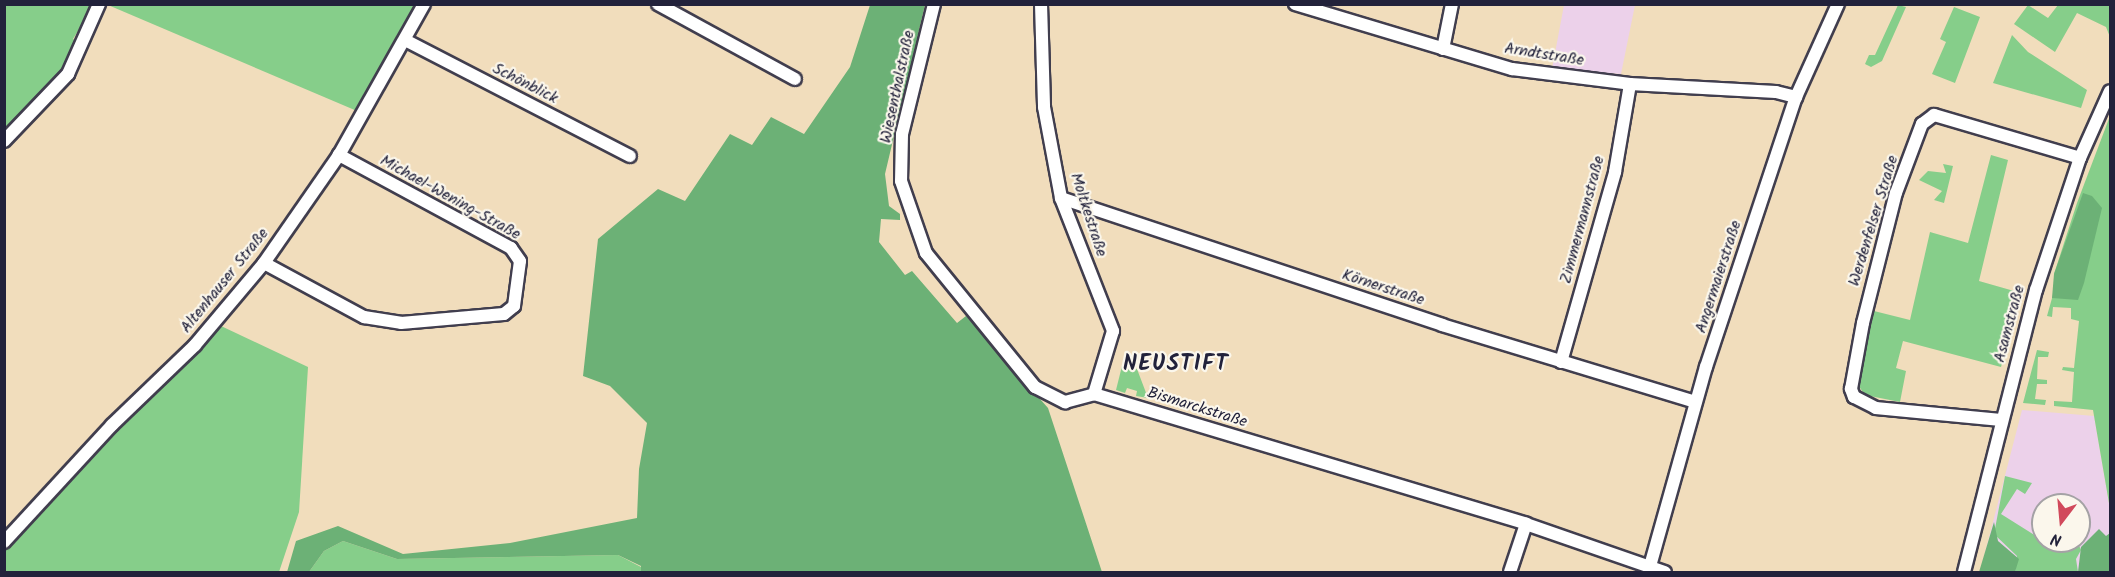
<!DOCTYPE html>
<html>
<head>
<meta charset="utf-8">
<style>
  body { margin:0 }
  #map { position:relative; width:2115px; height:577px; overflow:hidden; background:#f1ddbc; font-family:Kalam,sans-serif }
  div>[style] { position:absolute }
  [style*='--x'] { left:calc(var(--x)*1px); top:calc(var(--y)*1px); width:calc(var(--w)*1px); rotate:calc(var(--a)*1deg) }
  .built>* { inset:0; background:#ecd1ea }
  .green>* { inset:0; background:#86ce8a }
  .forest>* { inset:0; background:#6cb176 }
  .roads { filter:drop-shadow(2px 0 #413e4e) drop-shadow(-2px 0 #413e4e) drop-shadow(0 2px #413e4e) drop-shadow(0 -2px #413e4e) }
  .street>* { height:12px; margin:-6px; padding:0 6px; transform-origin:6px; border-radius:6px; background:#fff }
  span { translate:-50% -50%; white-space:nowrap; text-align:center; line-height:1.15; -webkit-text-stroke:4.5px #fbf7ec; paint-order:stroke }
  .street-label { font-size:16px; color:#22223b }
  .district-label { font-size:22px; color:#22223b; font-weight:700; letter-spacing:1.5px }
  .frame { position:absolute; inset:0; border:6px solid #22223b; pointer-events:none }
  .north { position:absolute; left:2031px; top:493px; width:60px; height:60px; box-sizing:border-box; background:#fbf7ec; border:2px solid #a4a2a5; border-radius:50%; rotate:196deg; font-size:16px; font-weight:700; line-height:24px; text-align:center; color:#22223b }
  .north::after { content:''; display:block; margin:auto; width:21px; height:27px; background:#d1495b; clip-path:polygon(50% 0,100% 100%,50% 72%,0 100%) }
</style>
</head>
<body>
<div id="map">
  <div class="built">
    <i style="clip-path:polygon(1564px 5px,1635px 5px,1621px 74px,1552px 69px)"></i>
    <i style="clip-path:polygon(evenodd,2022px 410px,2094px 416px,2110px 509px,2110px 572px,1980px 572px,2022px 410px,2043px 505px,2079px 505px,2079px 541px,2043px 541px,2043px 505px)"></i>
  </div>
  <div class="green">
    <i style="clip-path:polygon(5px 5px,94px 5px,73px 39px,81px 43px,65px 71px,5px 136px)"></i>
    <i style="clip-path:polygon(108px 5px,416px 5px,357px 111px)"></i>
    <i style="clip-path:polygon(1898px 5px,1906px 7px,1882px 61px,1871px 67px,1865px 64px,1869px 55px,1875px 55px)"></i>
    <i style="clip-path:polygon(2028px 5px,2048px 18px,2058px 5px,2110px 5px,2110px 37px,2106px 27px,2077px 13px,2055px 52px,2014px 24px)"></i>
    <i style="clip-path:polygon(1954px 7px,1980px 17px,1955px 83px,1932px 74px,1946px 42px,1940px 39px)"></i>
    <i style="clip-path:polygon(2012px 35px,2028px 52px,2087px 90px,2081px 108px,1993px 83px)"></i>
    <i style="clip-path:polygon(2110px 116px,2110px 509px,2093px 410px,2054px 406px,2054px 401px,2072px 402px,2074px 372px,2062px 370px,2063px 367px,2074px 368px,2079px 321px,2071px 319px,2071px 308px,2053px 307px,2052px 317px,2047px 316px,2056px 284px,2054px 274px,2077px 203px)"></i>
    <i style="clip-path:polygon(1991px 155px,2008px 160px,1979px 281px,2021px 293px,2001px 367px,1903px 341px,1896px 368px,1906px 371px,1900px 402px,1865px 395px,1858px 385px,1870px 310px,1910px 320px,1930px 232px,1968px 243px)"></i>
    <i style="clip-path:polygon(1943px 164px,1953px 166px,1944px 203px,1934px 200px,1942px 191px,1919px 180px,1928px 171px,1946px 173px)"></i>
    <i style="clip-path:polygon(221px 326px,308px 367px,299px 512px,279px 572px,5px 572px,4px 552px,79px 468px)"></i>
    <i style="clip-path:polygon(2037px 350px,2049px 352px,2048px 357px,2038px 357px,2037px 379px,2047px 380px,2047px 384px,2037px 384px,2035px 399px,2046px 400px,2045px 405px,2023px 403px)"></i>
    <i style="clip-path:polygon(1122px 366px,1137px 369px,1148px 398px,1136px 396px,1137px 391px,1127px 388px,1125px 393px,1116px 390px)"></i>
    <i style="clip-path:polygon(2005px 476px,2032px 483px,2025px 494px,2017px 489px,2001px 514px,2036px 536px,2043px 527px,2043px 541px,2077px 541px,2081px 550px,2076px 559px,2078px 572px,2015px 572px,2017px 556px,1994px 534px)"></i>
    <i style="clip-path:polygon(343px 541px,397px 559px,618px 555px,641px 567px,641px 572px,309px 572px,324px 551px)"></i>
  </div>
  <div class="forest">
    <i style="clip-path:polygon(870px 5px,925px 5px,885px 174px,889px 206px,900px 214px,900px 220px,881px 219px,879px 242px,905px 275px,912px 271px,957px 323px,966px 316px,1048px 408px,1102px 572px,641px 572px,641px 566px,618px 555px,397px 559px,343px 541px,324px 551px,309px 572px,287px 572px,296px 541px,338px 526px,403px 554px,510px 543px,637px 518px,639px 469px,647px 423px,610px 386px,583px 376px,598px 239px,658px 189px,685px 201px,730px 134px,752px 145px,771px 117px,804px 134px,850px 67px)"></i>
    <i style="clip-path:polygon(2083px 193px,2092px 196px,2102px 208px,2084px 283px,2078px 300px,2052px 298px,2054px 274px)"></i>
    <i style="clip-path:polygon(1994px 522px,1998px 541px,2019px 559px,2015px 572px,1979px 572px)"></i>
    <i style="clip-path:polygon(2099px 529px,2106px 536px,2110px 533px,2110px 572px,2078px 572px,2081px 547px)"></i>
  </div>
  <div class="roads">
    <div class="street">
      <i style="--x:658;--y:4;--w:156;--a:28.7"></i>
      <i style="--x:934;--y:4;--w:134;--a:103.8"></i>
      <i style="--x:902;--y:134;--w:47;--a:91.2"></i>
      <i style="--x:901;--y:181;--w:76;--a:70.9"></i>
      <i style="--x:926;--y:253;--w:173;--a:50.9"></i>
      <i style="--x:1035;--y:387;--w:34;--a:27"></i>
      <i style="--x:1065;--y:402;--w:30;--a:-15"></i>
      <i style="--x:1094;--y:394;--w:451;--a:16.7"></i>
      <i style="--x:1526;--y:524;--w:147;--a:19.1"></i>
      <i style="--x:1041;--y:4;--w:103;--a:88.3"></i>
      <i style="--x:1044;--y:107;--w:93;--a:79.4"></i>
      <i style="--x:1061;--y:198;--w:143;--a:68.6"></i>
      <i style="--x:1113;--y:331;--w:66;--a:106.8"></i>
      <i style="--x:1295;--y:4;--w:227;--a:16.7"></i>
      <i style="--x:1512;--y:69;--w:119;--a:7.2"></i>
      <i style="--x:1630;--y:84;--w:146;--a:3.1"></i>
      <i style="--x:1776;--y:92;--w:21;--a:14"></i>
      <i style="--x:405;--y:40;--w:253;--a:27.3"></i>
      <i style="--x:1443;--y:49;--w:46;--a:-78.7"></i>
      <i style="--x:4;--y:141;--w:93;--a:-46.3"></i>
      <i style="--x:68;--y:74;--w:77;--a:-66.1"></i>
      <i style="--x:1061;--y:198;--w:402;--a:18.4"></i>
      <i style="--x:1442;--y:325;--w:265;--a:16.9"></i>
      <i style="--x:264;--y:263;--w:114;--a:28.4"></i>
      <i style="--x:364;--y:317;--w:37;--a:9"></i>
      <i style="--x:401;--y:323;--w:103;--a:-5"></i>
      <i style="--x:504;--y:314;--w:13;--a:-39"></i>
      <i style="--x:514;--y:306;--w:45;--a:-82.4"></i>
      <i style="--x:520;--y:261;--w:16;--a:-125"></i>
      <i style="--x:511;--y:248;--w:196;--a:-151.6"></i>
      <i style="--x:1561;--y:362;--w:198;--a:-74.1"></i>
      <i style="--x:1615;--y:172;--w:89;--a:-80.3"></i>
      <i style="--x:2001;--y:420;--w:126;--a:-174.5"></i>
      <i style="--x:1876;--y:408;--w:25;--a:-153"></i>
      <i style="--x:1854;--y:397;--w:9;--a:-111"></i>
      <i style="--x:1851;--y:389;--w:67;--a:-79.7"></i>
      <i style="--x:1863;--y:323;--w:134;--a:-75.8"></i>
      <i style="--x:1896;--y:193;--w:74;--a:-69.4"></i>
      <i style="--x:1922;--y:124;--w:15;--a:-37"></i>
      <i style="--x:1934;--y:115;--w:152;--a:16.4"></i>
      <i style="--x:4;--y:542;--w:159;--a:-47.3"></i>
      <i style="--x:112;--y:425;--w:115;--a:-43.9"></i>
      <i style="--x:195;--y:345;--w:107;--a:-49.9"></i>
      <i style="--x:264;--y:263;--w:131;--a:-55.2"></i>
      <i style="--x:339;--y:155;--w:173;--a:-60.6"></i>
      <i style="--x:1650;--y:566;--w:207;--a:-74.3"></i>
      <i style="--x:1706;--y:367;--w:285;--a:-71.6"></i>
      <i style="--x:1796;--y:97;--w:102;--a:-65.7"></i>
      <i style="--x:1510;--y:572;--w:51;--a:-71.6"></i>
      <i style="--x:1964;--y:572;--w:291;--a:-75.7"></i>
      <i style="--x:2036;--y:290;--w:139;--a:-71.6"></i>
      <i style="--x:2080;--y:158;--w:73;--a:-65.9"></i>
    </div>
  </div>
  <div class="street-label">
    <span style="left:1544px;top:55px;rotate:9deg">Arndtstraße</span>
    <span style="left:525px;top:84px;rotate:27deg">Schönblick</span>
    <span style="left:898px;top:87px;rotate:-78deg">Wiesenthalstraße</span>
    <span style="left:450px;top:198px;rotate:29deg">Michael-Wening-Straße</span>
    <span style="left:1088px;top:215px;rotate:72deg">Moltkestraße</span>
    <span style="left:1583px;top:220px;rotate:-75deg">Zimmermannstraße</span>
    <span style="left:1874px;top:221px;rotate:-73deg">Werdenfelser Straße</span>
    <span style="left:1719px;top:277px;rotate:-72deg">Angermaierstraße</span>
    <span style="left:225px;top:281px;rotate:-51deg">Altenhauser Straße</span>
    <span style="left:1383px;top:288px;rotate:18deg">Körnerstraße</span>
    <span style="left:2010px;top:324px;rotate:-75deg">Asamstraße</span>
    <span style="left:1197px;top:408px;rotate:17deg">Bismarckstraße</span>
  </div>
  <div class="district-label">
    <span style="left:1176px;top:365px">NEUSTIFT</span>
  </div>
  <div class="frame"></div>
  <div class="north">N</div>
</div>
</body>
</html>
